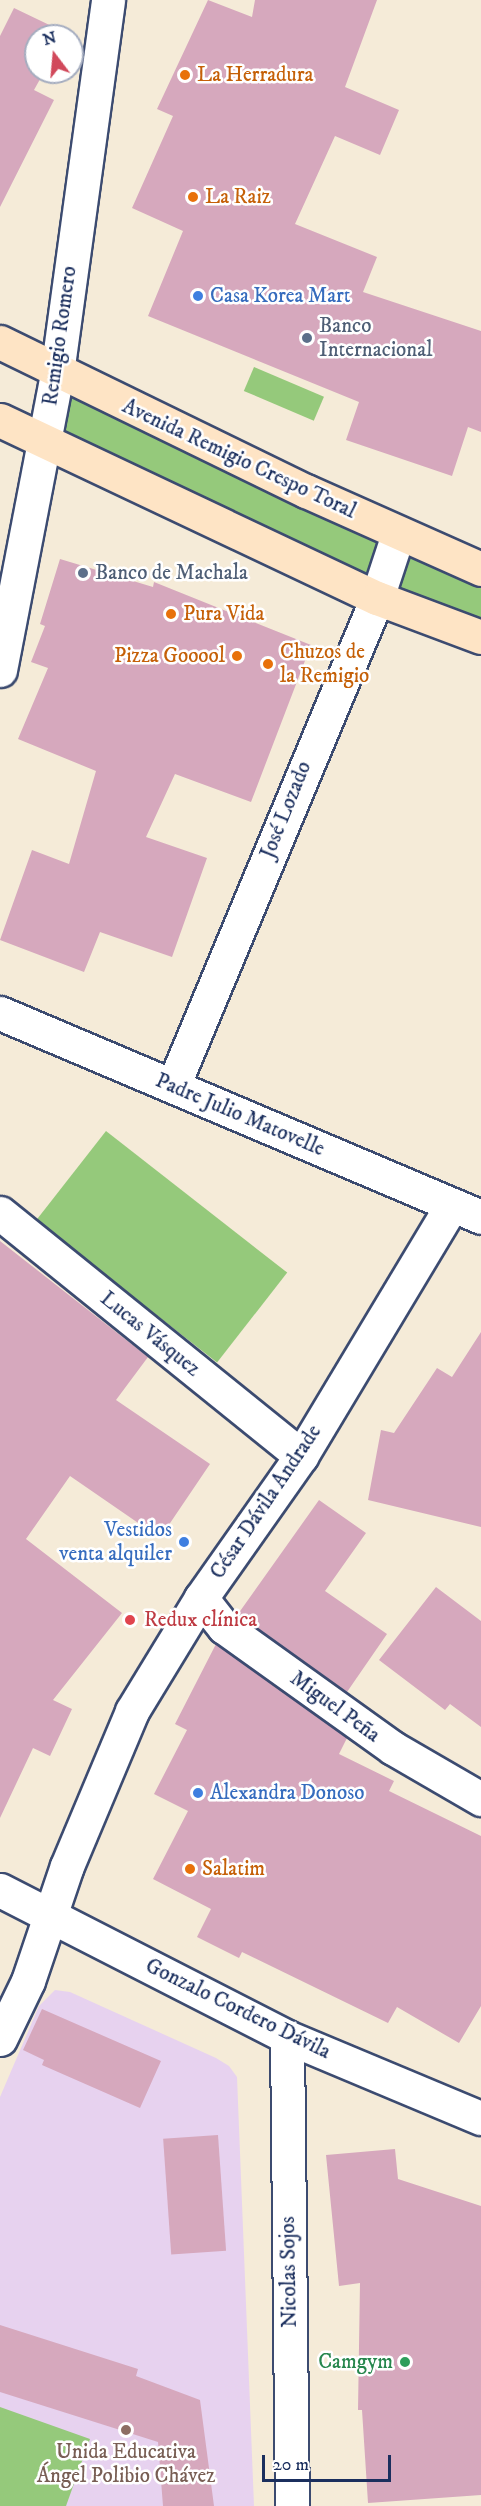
<!DOCTYPE html>
<html>
<head>
<meta charset="utf-8">
<style>
  body { margin:0 }
  #map { position:relative; width:481px; height:2506px; overflow:hidden; background:#f5ebd8; font-family:"IM FELL DW Pica",serif }
  div>[style] { position:absolute }
  [style*='--x'] { left:calc(var(--x)*1px); top:calc(var(--y)*1px); width:calc(var(--w)*1px); rotate:calc(var(--a)*1deg) }
  .built>* { inset:0; background:#e7d2ef }
  .green>* { inset:0; background:#95c97b; transform-origin:0 0 }
  .building>* { inset:0; background:#d6a8bd; transform-origin:0 0 }
  .roads { filter:drop-shadow(2px 0 #3c4b70) drop-shadow(-2px 0 #3c4b70) drop-shadow(0 2px #3c4b70) drop-shadow(0 -2px #3c4b70) }
  .minor>* { height:33px; margin:-16.5px; padding:0 16.5px; transform-origin:16.5px; border-radius:16.5px; background:#fff }
  .secondary>* { height:33px; margin:-16.5px; padding:0 16.5px; transform-origin:16.5px; border-radius:16.5px; background:#fee4c5 }
  .dots>* { width:16px; height:16px; translate:-50% -50%; box-sizing:border-box; border:3px solid #fff; border-radius:50% }
  span { translate:-50% -50%; white-space:nowrap; text-align:center; line-height:1.15; -webkit-text-stroke:5px #fff; paint-order:stroke }
  .food-label { font-size:21px; color:#c56008 }
  .left { translate:0 -50%; text-align:left }
  .right { translate:-100% -50%; text-align:right }
  .shop-label { font-size:21px; color:#366cbe }
  .service-label { font-size:21px; color:#4e5e75 }
  .street-label { font-size:21px; color:#1b2f5e }
  .health-label { font-size:21px; color:#be3a42 }
  .leisure-label { font-size:21px; color:#27864d }
  .education-label { font-size:21px; color:#785e54 }
  .north { position:absolute; left:24px; top:24px; width:60px; height:60px; box-sizing:border-box; background:#fff; border:2px solid #a4acbf; border-radius:50%; rotate:344deg; font-size:16px; font-weight:700; line-height:24px; text-align:center; color:#1b2f5e }
  .north::after { content:''; display:block; margin:auto; width:21px; height:27px; background:#d1495b; clip-path:polygon(50% 0,100% 100%,50% 72%,0 100%) }
  .scale { position:absolute; left:262px; top:2455px; width:129px; height:27px; box-sizing:border-box; border:3px solid #1b2f5e; border-top:0; padding-left:8px; font-size:18px; line-height:21px; white-space:nowrap; color:#1b2f5e; -webkit-text-stroke:4px #fff; paint-order:stroke }
</style>
</head>
<body>
<div id="map">
  <div class="built">
    <i style="clip-path:polygon(55px 1990px,70px 1992px,216px 2058px,229px 2066px,237px 2077px,254px 2506px,0 2506px,0 2097px,39px 2006px)"></i>
  </div>
  <div class="green">
    <i style="left:254px;top:367px;width:76px;height:26px;rotate:23deg"></i>
    <i style="clip-path:polygon(61px 384px,389px 541px,376px 581px,54px 439px)"></i>
    <i style="clip-path:polygon(404px 545px,481px 575px,481px 626px,386px 590px)"></i>
    <i style="left:106px;top:1131px;width:230px;height:114px;rotate:38deg"></i>
    <i style="clip-path:polygon(0 2407px,90px 2439px,66px 2506px,0 2506px)"></i>
  </div>
  <div class="building">
    <i style="clip-path:polygon(208px 0,252px 17px,255px 0,377px 0,345px 87px,399px 110px,380px 155px,335px 136px,295px 224px,377px 257px,363px 292px,481px 331px,481px 432px,468px 427px,452px 476px,346px 440px,359px 402px,148px 316px,183px 231px,132px 208px,173px 116px,157px 109px)"></i>
    <i style="clip-path:polygon(14px 8px,64px 32px,62px 36px,36px 36px,36px 72px,44px 72px,34px 90px,54px 100px,0 207px,0 36px)"></i>
    <i style="clip-path:polygon(60px 559px,153px 587px,154px 582px,311px 645px,251px 802px,175px 774px,146px 837px,207px 858px,172px 957px,100px 932px,84px 972px,0 940px,32px 850px,69px 864px,96px 771px,18px 739px,48px 668px,31px 662px,45px 626px,40px 624px)"></i>
    <i style="clip-path:polygon(0 1241px,148px 1357px,116px 1400px,210px 1464px,160px 1538px,70px 1476px,26px 1539px,122px 1613px,53px 1700px,72px 1709px,50px 1756px,33px 1748px,0 1818px)"></i>
    <i style="clip-path:polygon(481px 1332px,481px 1527px,368px 1500px,381px 1430px,394px 1433px,437px 1368px,452px 1377px)"></i>
    <i style="clip-path:polygon(319px 1500px,366px 1533px,325px 1591px,387px 1634px,347px 1692px,238px 1614px)"></i>
    <i style="clip-path:polygon(436px 1587px,481px 1621px,481px 1727px,450px 1704px,445px 1710px,379px 1660px)"></i>
    <i style="clip-path:polygon(216px 1644px,347px 1738px,339px 1754px,394px 1781px,389px 1791px,481px 1836px,481px 2006px,459px 2043px,397px 2007px,388px 2023px,242px 1952px,239px 1958px,197px 1937px,211px 1909px,153px 1879px,188px 1811px,154px 1794px,187px 1730px,175px 1724px)"></i>
    <i style="clip-path:polygon(42px 2009px,161px 2061px,140px 2108px,42px 2065px,44px 2060px,23px 2050px)"></i>
    <i style="left:218px;top:2135px;width:116px;height:55px;rotate:86deg"></i>
    <i style="clip-path:polygon(395px 2149px,398px 2179px,481px 2206px,481px 2495px,368px 2503px,362px 2410px,358px 2410px,360px 2283px,339px 2286px,326px 2155px)"></i>
    <i style="clip-path:polygon(0 2325px,138px 2369px,136px 2376px,200px 2400px,214px 2506px,163px 2506px,158px 2442px,0 2392px)"></i>
  </div>
  <div class="roads">
    <div class="minor">
      <i style="--x:0;--y:670;--w:302;--a:-79.1"></i>
      <i style="--x:57;--y:373;--w:376;--a:-82.2"></i>
      <i style="--x:0;--y:1013;--w:522;--a:22.98"></i>
      <i style="--x:173;--y:1086;--w:529;--a:-67.31"></i>
      <i style="--x:377;--y:598;--w:67;--a:-71.8"></i>
      <i style="--x:0;--y:1213;--w:387;--a:38.9"></i>
      <i style="--x:201;--y:1598;--w:37;--a:52"></i>
      <i style="--x:224;--y:1627;--w:208;--a:35.6"></i>
      <i style="--x:393;--y:1748;--w:102;--a:30.1"></i>
      <i style="--x:0;--y:1890;--w:322;--a:27.1"></i>
      <i style="--x:287;--y:2037;--w:210;--a:22.7"></i>
      <i style="--x:287;--y:2037;--w:469;--a:89.4"></i>
      <i style="--x:0;--y:2039;--w:64;--a:-64.2"></i>
      <i style="--x:28;--y:1981;--w:121;--a:-71.3"></i>
      <i style="--x:67;--y:1866;--w:168;--a:-67.2"></i>
      <i style="--x:132;--y:1711;--w:132;--a:-58.6"></i>
      <i style="--x:201;--y:1598;--w:174;--a:-54.8"></i>
      <i style="--x:301;--y:1456;--w:293;--a:-59"></i>
    </div>
    <div class="secondary">
      <i style="--x:0;--y:342;--w:340;--a:26"></i>
      <i style="--x:306;--y:491;--w:192;--a:24"></i>
      <i style="--x:0;--y:420;--w:417;--a:25.3"></i>
      <i style="--x:377;--y:598;--w:111;--a:20.6"></i>
    </div>
  </div>
  <div class="dots">
    <i style="left:185px;top:75px;background:#e8710a"></i>
    <i style="left:193px;top:197px;background:#e8710a"></i>
    <i style="left:198px;top:296px;background:#3f7fe0"></i>
    <i style="left:307px;top:338px;background:#5c6f8a"></i>
    <i style="left:83px;top:573px;background:#5c6f8a"></i>
    <i style="left:171px;top:614px;background:#e8710a"></i>
    <i style="left:237px;top:656px;background:#e8710a"></i>
    <i style="left:268px;top:664px;background:#e8710a"></i>
    <i style="left:184px;top:1542px;background:#3f7fe0"></i>
    <i style="left:130px;top:1620px;background:#e0444e"></i>
    <i style="left:198px;top:1793px;background:#3f7fe0"></i>
    <i style="left:190px;top:1869px;background:#e8710a"></i>
    <i style="left:405px;top:2362px;background:#2e9e5b"></i>
    <i style="left:126px;top:2430px;background:#8d6e63"></i>
  </div>
  <div class="food-label">
    <span class="left" style="left:197px;top:75px">La Herradura</span>
    <span class="left" style="left:205px;top:197px">La Raiz</span>
    <span class="left" style="left:183px;top:614px">Pura Vida</span>
    <span class="left" style="left:280px;top:664px">Chuzos de<br>la Remigio</span>
    <span class="right" style="left:225px;top:656px">Pizza Gooool</span>
    <span class="left" style="left:202px;top:1869px">Salatim</span>
  </div>
  <div class="shop-label">
    <span class="left" style="left:210px;top:296px">Casa Korea Mart</span>
    <span class="right" style="left:172px;top:1542px">Vestidos<br>venta alquiler</span>
    <span class="left" style="left:210px;top:1793px">Alexandra Donoso</span>
  </div>
  <div class="service-label">
    <span class="left" style="left:319px;top:338px">Banco<br>Internacional</span>
    <span class="left" style="left:95px;top:573px">Banco de Machala</span>
  </div>
  <div class="street-label">
    <span style="left:60px;top:336px;rotate:-82deg">Remigio Romero</span>
    <span style="left:239px;top:459px;rotate:25deg">Avenida Remigio Crespo Toral</span>
    <span style="left:286px;top:810px;rotate:-68deg">José Lozado</span>
    <span style="left:240px;top:1115px;rotate:23deg">Padre Julio Matovelle</span>
    <span style="left:150px;top:1334px;rotate:39deg">Lucas Vásquez</span>
    <span style="left:266px;top:1502px;rotate:-56deg">César Dávila Andrade</span>
    <span style="left:335px;top:1707px;rotate:36deg">Miguel Peña</span>
    <span style="left:238px;top:2009px;rotate:26deg">Gonzalo Cordero Dávila</span>
    <span style="left:289px;top:2272px;rotate:-91deg">Nicolas Sojos</span>
  </div>
  <div class="health-label">
    <span class="left" style="left:144px;top:1620px">Redux clínica</span>
  </div>
  <div class="leisure-label">
    <span class="right" style="left:393px;top:2362px">Camgym</span>
  </div>
  <div class="education-label">
    <span style="left:126px;top:2464px">Unida Educativa<br>Ángel Polibio Chávez</span>
  </div>
  <div class="north">N</div>
  <div class="scale">20 m</div>
</div>
</body>
</html>
